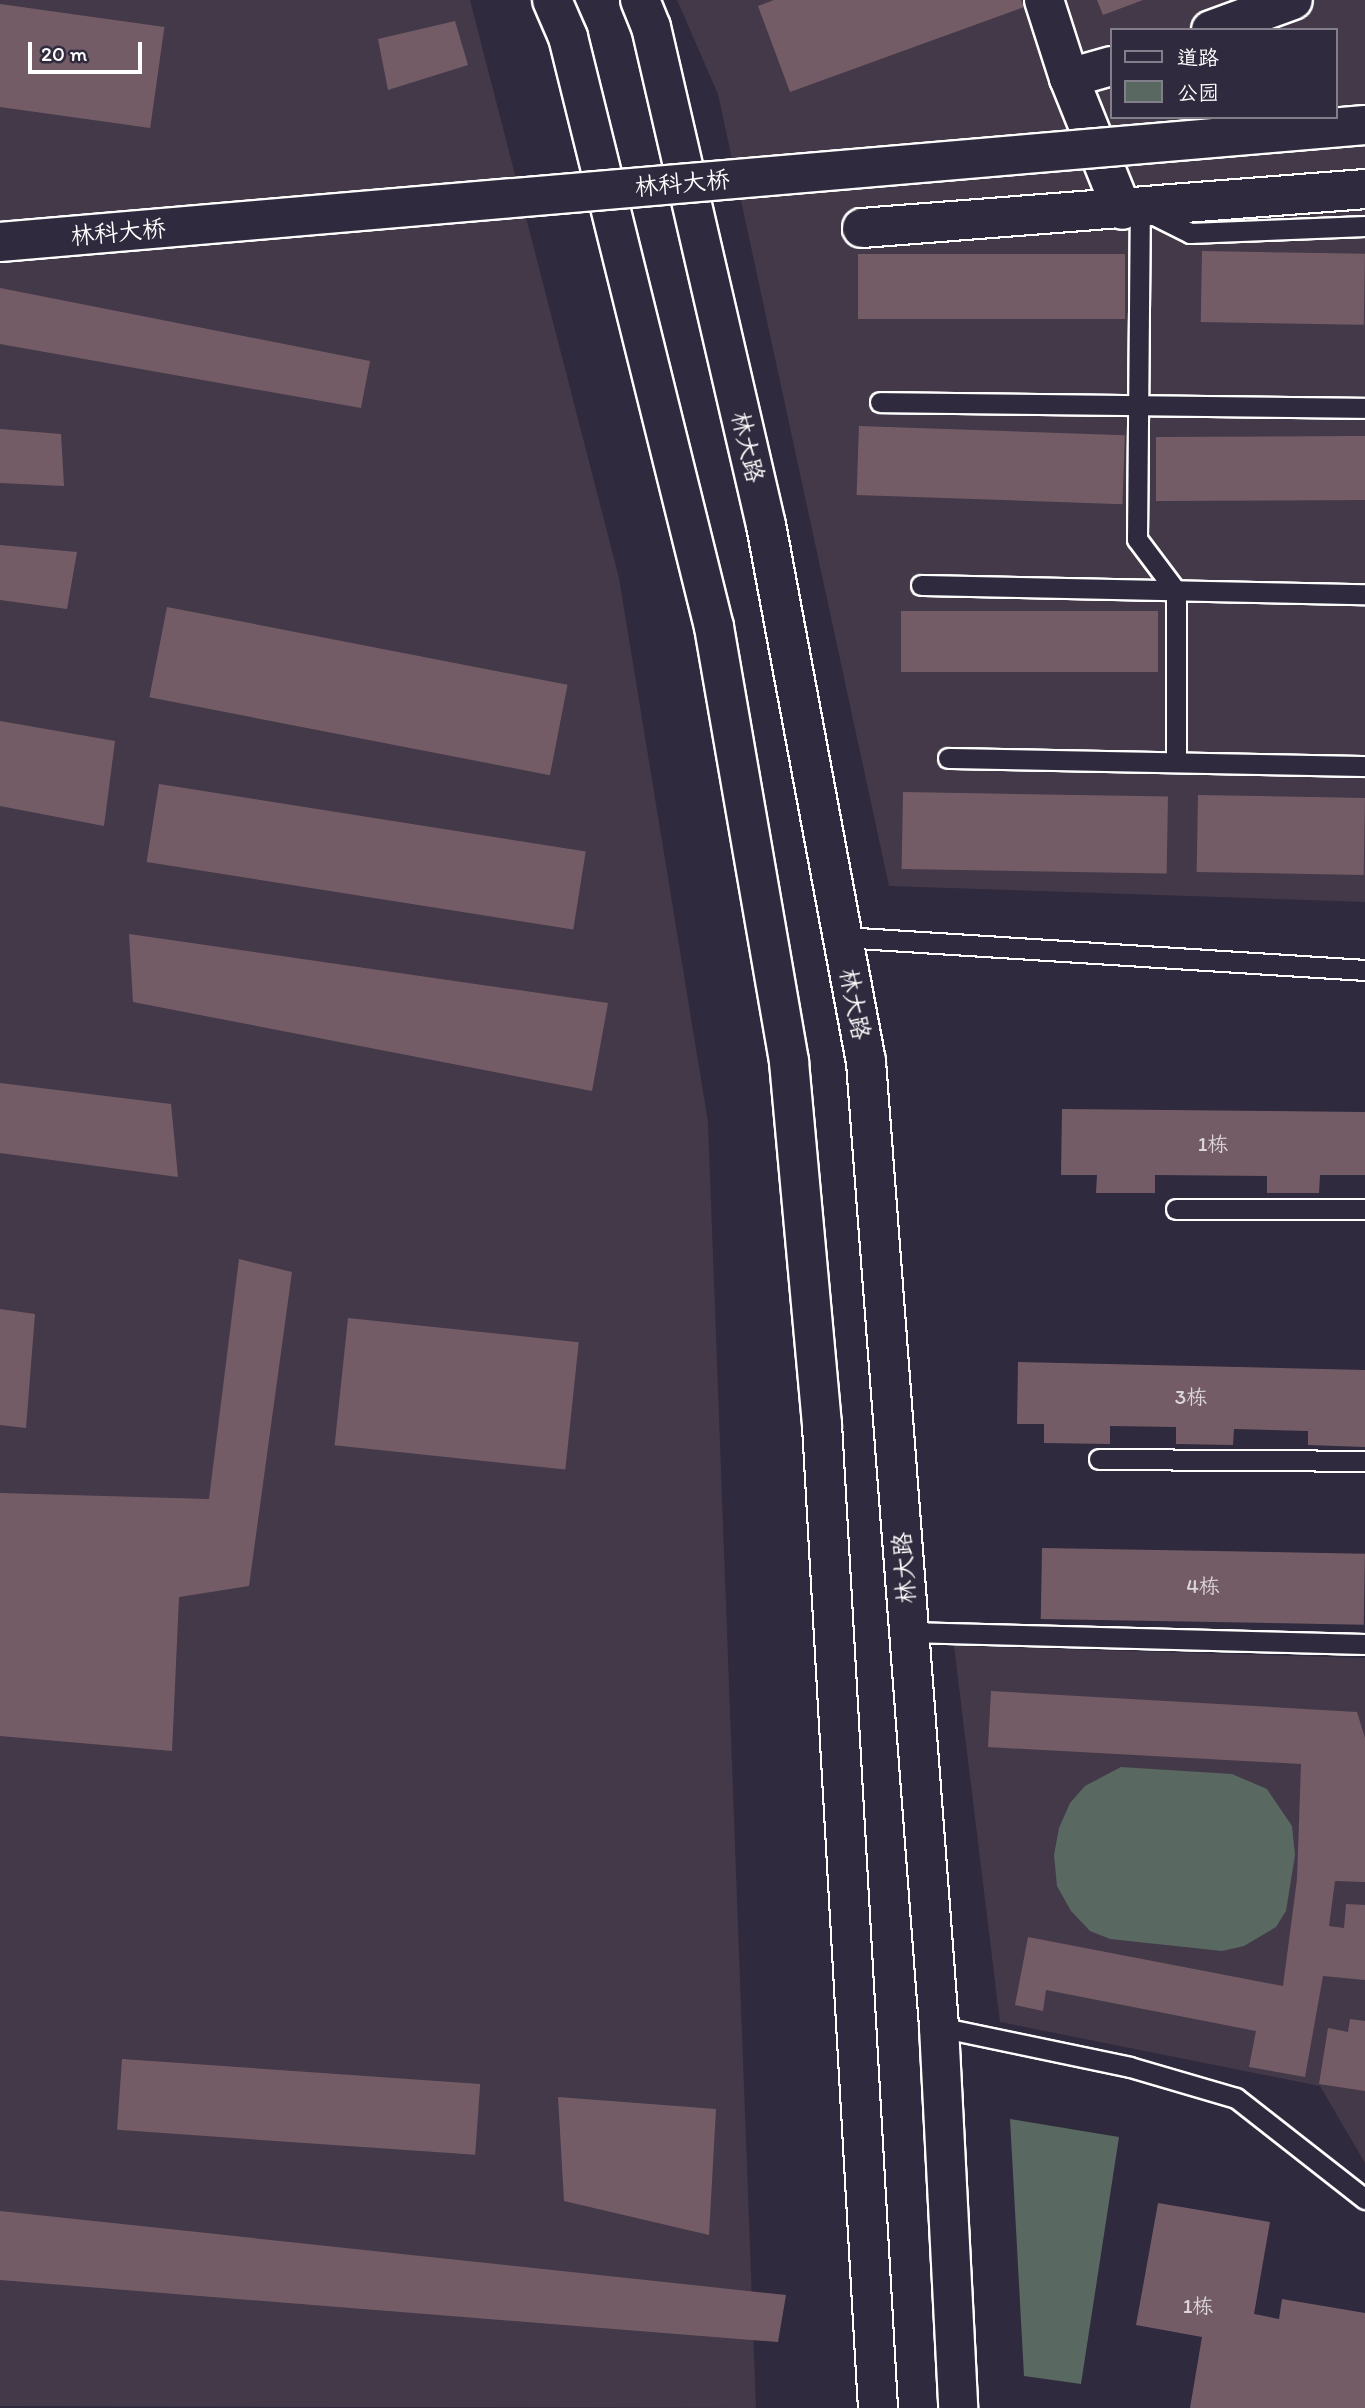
<!DOCTYPE html>
<html>
<head>
<meta charset="utf-8">
<style>
  body { margin:0 }
  #map { position:relative; width:1365px; height:2408px; overflow:hidden; background:#2f2a3d; font-family:Itim,"LXGW WenKai TC",sans-serif }
  div>[style] { position:absolute }
  [style*='--x'] { left:calc(var(--x)*1px); top:calc(var(--y)*1px); width:calc(var(--w)*1px); rotate:calc(var(--a)*1deg) }
  .built>* { inset:0; background:#443949 }
  .green>* { inset:0; background:#596860 }
  .building>* { inset:0; background:#745c66; transform-origin:0 0 }
  .roads { filter:drop-shadow(2px 0 #fff) drop-shadow(-2px 0 #fff) drop-shadow(0 2px #fff) drop-shadow(0 -2px #fff) }
  .lane>* { height:19px; margin:-9.5px; padding:0 9.5px; transform-origin:9.5px; border-radius:9.5px; background:#2f2a3d }
  .street>* { height:38px; margin:-19px; padding:0 19px; transform-origin:19px; border-radius:19px; background:#2f2a3d }
  .secondary>* { height:38px; margin:-19px; padding:0 19px; transform-origin:19px; border-radius:19px; background:#2f2a3d }
  .bridges { filter:drop-shadow(2px 0 #fff) drop-shadow(-2px 0 #fff) drop-shadow(0 2px #fff) drop-shadow(0 -2px #fff) }
  .street-bridge>* { height:38px; margin:-19px; padding:0 19px; transform-origin:19px; border-radius:19px; background:#2f2a3d }
  span { translate:-50% -50%; white-space:nowrap; text-align:center; line-height:1.15; -webkit-text-stroke:5px #2f2a3d; paint-order:stroke }
  .number-label { font-size:21px; color:#dcd6d9 }
  .number-label span { -webkit-text-stroke-width:0 }
  .street-label { font-size:24px; color:#fff }
  .legend { position:absolute; left:1110px; top:28px; width:228px; height:91px; box-sizing:border-box; background:#2f2a3d; border:2px solid #827f8b; margin:0; padding:9px 12px; list-style:none; font-size:21px; color:#fff }
  .legend li { display:flex; align-items:center; gap:14px; height:35px }
  .legend b { width:35px; border:2px solid #827f8b }
  .scale { position:absolute; left:28px; top:42px; width:114px; height:32px; box-sizing:border-box; border:4px solid #fff; border-top:0; padding-left:9px; font-size:21px; line-height:24px; white-space:nowrap; color:#fff; -webkit-text-stroke:5px #2f2a3d; paint-order:stroke }
</style>
</head>
<body>
<div id="map">
  <div class="built">
    <i style="clip-path:polygon(0 0,470px 0,619px 578px,708px 1122px,756px 2408px,0 2406px)"></i>
    <i style="clip-path:polygon(evenodd,677px 0,1365px 0,1365px 902px,889px 886px,718px 94px,677px 0,1111px 30px,1335px 30px,1335px 117px,1111px 117px,1111px 30px)"></i>
    <i style="clip-path:polygon(954px 1646px,1365px 1658px,1365px 2163px,1320px 2086px,1000px 2022px)"></i>
  </div>
  <div class="green">
    <i style="clip-path:polygon(1121px 1767px,1232px 1774px,1267px 1789px,1292px 1826px,1295px 1855px,1286px 1911px,1276px 1927px,1244px 1946px,1222px 1951px,1110px 1939px,1090px 1931px,1071px 1911px,1057px 1886px,1054px 1855px,1059px 1828px,1070px 1803px,1085px 1786px)"></i>
    <i style="clip-path:polygon(1010px 2119px,1119px 2137px,1081px 2384px,1024px 2376px)"></i>
  </div>
  <div class="building">
    <i style="clip-path:polygon(774px 0,1021px 0,1024px 7px,790px 92px,758px 6px)"></i>
    <i style="clip-path:polygon(1097px 0,1143px 0,1103px 15px)"></i>
    <i style="left:0;top:4px;width:166px;height:102px;rotate:8deg"></i>
    <i style="clip-path:polygon(455px 21px,468px 65px,388px 90px,378px 39px)"></i>
    <i style="left:1202px;top:251px;width:163px;height:71px;rotate:1deg"></i>
    <i style="left:1125px;top:254px;width:65px;height:267px;rotate:90deg"></i>
    <i style="clip-path:polygon(0 288px,370px 361px,361px 408px,0 344px)"></i>
    <i style="left:859px;top:426px;width:266px;height:69px;rotate:2deg"></i>
    <i style="clip-path:polygon(0 429px,61px 434px,64px 486px,0 483px)"></i>
    <i style="clip-path:polygon(1353px 436px,1365px 436px,1365px 500px,1156px 501px,1156px 437px)"></i>
    <i style="clip-path:polygon(0 545px,77px 552px,67px 609px,0 600px)"></i>
    <i style="left:167px;top:607px;width:408px;height:92px;rotate:11deg"></i>
    <i style="left:901px;top:611px;width:257px;height:61px"></i>
    <i style="clip-path:polygon(0 721px,115px 741px,104px 826px,0 806px)"></i>
    <i style="left:159px;top:784px;width:432px;height:79px;rotate:9deg"></i>
    <i style="left:903px;top:792px;width:265px;height:77px;rotate:1deg"></i>
    <i style="left:1198px;top:795px;width:167px;height:77px;rotate:1deg"></i>
    <i style="clip-path:polygon(129px 934px,608px 1003px,592px 1091px,133px 1002px)"></i>
    <i style="clip-path:polygon(0 1083px,171px 1104px,178px 1177px,0 1153px)"></i>
    <i style="clip-path:polygon(1062px 1109px,1365px 1112px,1365px 1175px,1320px 1175px,1319px 1193px,1267px 1193px,1267px 1176px,1155px 1175px,1155px 1193px,1096px 1193px,1097px 1175px,1061px 1175px)"></i>
    <i style="clip-path:polygon(239px 1259px,292px 1272px,249px 1586px,179px 1597px,172px 1751px,0 1736px,0 1493px,209px 1499px)"></i>
    <i style="clip-path:polygon(0 1309px,35px 1314px,26px 1428px,0 1425px)"></i>
    <i style="left:348px;top:1318px;width:232px;height:128px;rotate:6deg"></i>
    <i style="clip-path:polygon(1018px 1362px,1365px 1370px,1365px 1447px,1308px 1445px,1308px 1431px,1234px 1429px,1233px 1445px,1176px 1444px,1176px 1427px,1110px 1426px,1110px 1444px,1044px 1443px,1044px 1424px,1017px 1424px)"></i>
    <i style="left:1042px;top:1548px;width:323px;height:71px;rotate:1deg"></i>
    <i style="clip-path:polygon(991px 1691px,1357px 1712px,1365px 1738px,1365px 1882px,1335px 1881px,1329px 1926px,1344px 1928px,1346px 1904px,1365px 1905px,1365px 1980px,1323px 1976px,1305px 2077px,1249px 2067px,1256px 2031px,1046px 1990px,1043px 2011px,1015px 2005px,1028px 1937px,1283px 1986px,1297px 1879px,1301px 1764px,988px 1747px)"></i>
    <i style="clip-path:polygon(1350px 2019px,1365px 2021px,1365px 2091px,1319px 2084px,1328px 2028px,1348px 2032px)"></i>
    <i style="left:122px;top:2059px;width:359px;height:71px;rotate:4deg"></i>
    <i style="clip-path:polygon(558px 2097px,716px 2109px,709px 2235px,564px 2201px)"></i>
    <i style="clip-path:polygon(1158px 2203px,1270px 2222px,1254px 2314px,1279px 2319px,1282px 2299px,1365px 2313px,1365px 2408px,1190px 2408px,1202px 2337px,1136px 2325px)"></i>
    <i style="clip-path:polygon(0 2211px,786px 2295px,778px 2342px,0 2280px)"></i>
  </div>
  <div class="roads">
    <div class="lane">
      <i style="--x:880;--y:402;--w:485;--a:0.7"></i>
      <i style="--x:921;--y:585;--w:444;--a:1.2"></i>
      <i style="--x:948;--y:758;--w:417;--a:1.1"></i>
      <i style="--x:1176;--y:762;--w:171;--a:-90"></i>
      <i style="--x:1176;--y:591;--w:65;--a:-126.9"></i>
      <i style="--x:1137;--y:539;--w:331;--a:-89.5"></i>
      <i style="--x:1140;--y:208;--w:56;--a:26.6"></i>
      <i style="--x:1190;--y:233;--w:175;--a:-2.3"></i>
      <i style="--x:842;--y:937;--w:524;--a:3.61"></i>
      <i style="--x:1176;--y:1209;--w:189;--a:0"></i>
      <i style="--x:1099;--y:1459;--w:266;--a:0.4"></i>
      <i style="--x:908;--y:1632;--w:457;--a:1.5"></i>
      <i style="--x:939;--y:2027;--w:195;--a:11.8"></i>
      <i style="--x:1130;--y:2067;--w:110;--a:16.3"></i>
      <i style="--x:1236;--y:2098;--w:164;--a:38.1"></i>
    </div>
    <div class="street">
      <i style="--x:1044;--y:0;--w:82;--a:72.2"></i>
      <i style="--x:1069;--y:78;--w:142;--a:68.1"></i>
      <i style="--x:1211;--y:30;--w:87;--a:-20.1"></i>
      <i style="--x:1069;--y:78;--w:44;--a:-15.9"></i>
      <i style="--x:862;--y:228;--w:505;--a:-4.43"></i>
    </div>
    <div class="secondary">
      <i style="--x:552;--y:0;--w:40;--a:66.6"></i>
      <i style="--x:568;--y:37;--w:608;--a:76.1"></i>
      <i style="--x:714;--y:627;--w:441;--a:80.2"></i>
      <i style="--x:789;--y:1062;--w:364;--a:84.8"></i>
      <i style="--x:822;--y:1425;--w:985;--a:86.74"></i>
      <i style="--x:640;--y:0;--w:29;--a:68"></i>
      <i style="--x:651;--y:27;--w:511;--a:77"></i>
      <i style="--x:766;--y:525;--w:546;--a:79.45"></i>
      <i style="--x:866;--y:1062;--w:968;--a:85.67"></i>
      <i style="--x:939;--y:2027;--w:381;--a:87.1"></i>
    </div>
  </div>
  <div class="bridges">
    <div class="street-bridge">
      <i style="--x:0;--y:242;--w:1370;--a:-4.9"></i>
    </div>
  </div>
  <div class="number-label">
    <span style="left:1213px;top:1144px">1栋</span>
    <span style="left:1191px;top:1397px">3栋</span>
    <span style="left:1203px;top:1586px">4栋</span>
    <span style="left:1198px;top:2306px">1栋</span>
  </div>
  <div class="street-label">
    <span style="left:682px;top:183px;rotate:-5deg">林科大桥</span>
    <span style="left:118px;top:232px;rotate:-5deg">林科大桥</span>
    <span style="left:748px;top:447px;rotate:77deg">林大路</span>
    <span style="left:855px;top:1004px;rotate:79deg">林大路</span>
    <span style="left:904px;top:1568px;rotate:-94deg">林大路</span>
  </div>
  <ul class="legend">
  <li><b style="height:9px;background:#2f2a3d"></b>道路</li>
  <li><b style="height:19px;background:#596860"></b>公园</li>
  </ul>
  <div class="scale">20 m</div>
</div>
</body>
</html>
